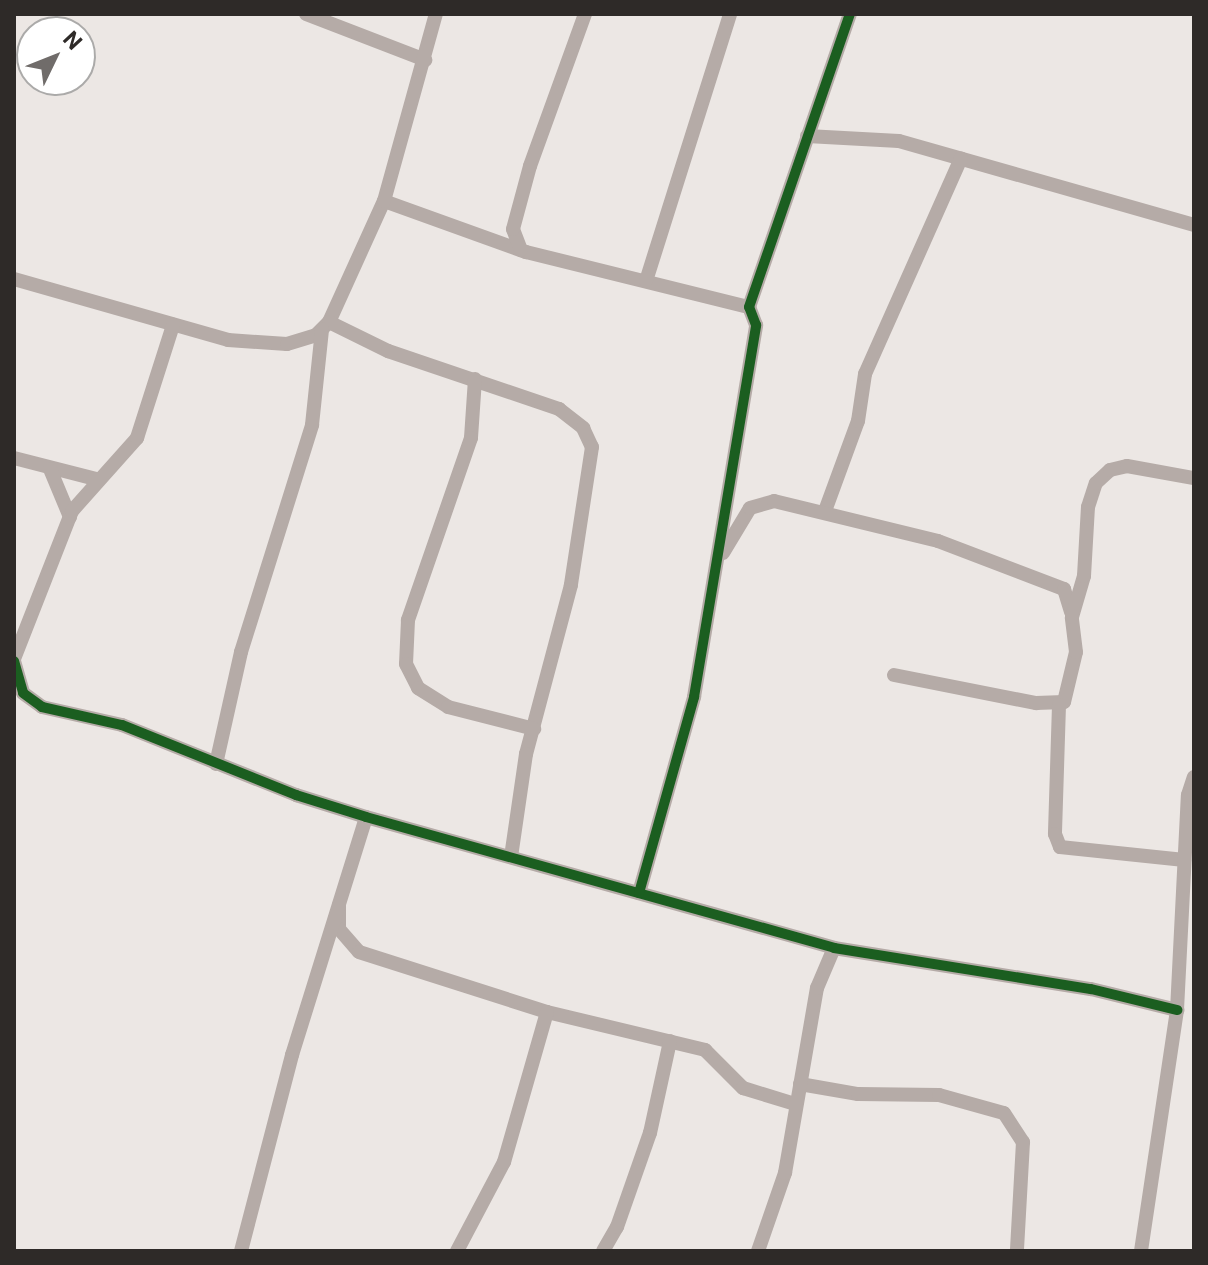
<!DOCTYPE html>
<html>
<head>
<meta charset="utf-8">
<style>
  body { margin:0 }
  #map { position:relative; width:1208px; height:1265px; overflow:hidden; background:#ece7e4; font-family:Roboto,sans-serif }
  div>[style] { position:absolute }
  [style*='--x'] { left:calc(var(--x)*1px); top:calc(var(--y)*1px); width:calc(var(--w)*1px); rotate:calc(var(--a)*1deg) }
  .minor>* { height:14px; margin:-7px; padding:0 7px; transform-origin:7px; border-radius:7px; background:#b5aba7 }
  .cycleway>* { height:10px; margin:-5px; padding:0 5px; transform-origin:5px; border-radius:5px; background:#1b5e20 }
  span { translate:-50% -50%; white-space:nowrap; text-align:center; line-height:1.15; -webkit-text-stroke:8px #fff; paint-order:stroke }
  .frame { position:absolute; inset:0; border:16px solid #2e2a28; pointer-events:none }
  .north { position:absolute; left:16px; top:16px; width:80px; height:80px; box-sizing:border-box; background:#fff; border:2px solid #abaaa9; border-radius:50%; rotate:47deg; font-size:22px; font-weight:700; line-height:32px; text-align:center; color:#2e2a28 }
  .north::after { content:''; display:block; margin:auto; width:28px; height:36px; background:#706c6a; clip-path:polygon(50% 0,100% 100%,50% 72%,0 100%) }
</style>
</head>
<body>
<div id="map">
  <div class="minor">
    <i style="--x:306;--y:14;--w:128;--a:21.1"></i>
    <i style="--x:807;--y:136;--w:92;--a:3.1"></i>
    <i style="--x:899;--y:141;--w:307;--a:15.9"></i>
    <i style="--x:384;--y:201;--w:151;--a:19.8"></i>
    <i style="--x:526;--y:252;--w:230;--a:13.9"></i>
    <i style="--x:521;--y:250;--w:22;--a:-111"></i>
    <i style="--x:513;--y:229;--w:65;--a:-74.9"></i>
    <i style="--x:530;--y:166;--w:162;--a:-70.1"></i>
    <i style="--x:14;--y:279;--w:223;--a:15.9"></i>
    <i style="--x:228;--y:340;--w:59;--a:3.9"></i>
    <i style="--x:287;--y:344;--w:30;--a:-17"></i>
    <i style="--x:316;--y:335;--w:18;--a:-45"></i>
    <i style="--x:329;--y:322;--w:133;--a:-65.6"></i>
    <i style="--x:384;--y:201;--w:194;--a:-74.5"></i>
    <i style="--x:646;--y:281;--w:280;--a:-72.5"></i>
    <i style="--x:329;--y:322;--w:66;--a:26.2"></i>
    <i style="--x:388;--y:351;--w:181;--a:18.7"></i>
    <i style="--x:559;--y:409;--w:31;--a:38"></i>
    <i style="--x:583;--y:428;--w:21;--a:65"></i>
    <i style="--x:592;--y:447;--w:140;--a:98.7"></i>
    <i style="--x:571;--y:585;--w:175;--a:104.9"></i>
    <i style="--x:526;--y:754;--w:104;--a:98.3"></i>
    <i style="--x:475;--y:379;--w:59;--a:93.9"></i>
    <i style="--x:471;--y:438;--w:193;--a:109.1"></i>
    <i style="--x:408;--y:620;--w:44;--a:92.6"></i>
    <i style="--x:406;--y:664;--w:27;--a:63"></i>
    <i style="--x:418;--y:688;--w:36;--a:32"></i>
    <i style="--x:448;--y:707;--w:89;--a:14.3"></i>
    <i style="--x:14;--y:458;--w:85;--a:14.4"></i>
    <i style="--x:50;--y:469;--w:52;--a:67.4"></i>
    <i style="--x:825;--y:511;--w:96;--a:-69.9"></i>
    <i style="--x:858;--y:421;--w:48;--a:-81.5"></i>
    <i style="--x:865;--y:374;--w:236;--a:-66"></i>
    <i style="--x:723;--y:553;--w:52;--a:-59"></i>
    <i style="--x:750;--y:508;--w:25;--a:-16"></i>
    <i style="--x:774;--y:501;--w:169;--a:13.7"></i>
    <i style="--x:938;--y:541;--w:135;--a:20.9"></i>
    <i style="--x:1064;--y:589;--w:24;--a:73"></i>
    <i style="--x:14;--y:659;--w:159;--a:-68.6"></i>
    <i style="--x:72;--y:511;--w:98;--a:-48.3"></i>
    <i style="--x:137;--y:438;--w:119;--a:-72.3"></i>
    <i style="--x:14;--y:661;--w:33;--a:74"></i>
    <i style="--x:23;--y:693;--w:24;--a:36"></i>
    <i style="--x:42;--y:707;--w:82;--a:12.7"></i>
    <i style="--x:122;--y:725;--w:188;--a:21.9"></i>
    <i style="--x:296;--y:795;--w:73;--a:17.4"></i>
    <i style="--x:366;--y:817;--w:486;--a:15.6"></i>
    <i style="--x:834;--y:948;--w:260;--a:9.1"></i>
    <i style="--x:1091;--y:989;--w:89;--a:13.7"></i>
    <i style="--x:894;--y:675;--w:145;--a:11.2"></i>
    <i style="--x:1036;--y:703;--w:28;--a:-2"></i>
    <i style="--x:1064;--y:702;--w:51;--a:-76.5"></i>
    <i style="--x:1076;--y:652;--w:35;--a:-97"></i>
    <i style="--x:1072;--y:617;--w:43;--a:-73.7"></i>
    <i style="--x:1084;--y:576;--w:69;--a:-86.7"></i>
    <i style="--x:1088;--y:507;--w:25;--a:-72"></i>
    <i style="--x:1096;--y:483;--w:19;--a:-43"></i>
    <i style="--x:1110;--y:470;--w:17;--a:-13"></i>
    <i style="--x:1127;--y:466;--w:68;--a:10.2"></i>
    <i style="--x:1059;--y:705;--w:129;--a:91.8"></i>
    <i style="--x:1055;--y:834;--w:14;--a:69"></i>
    <i style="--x:1060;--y:847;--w:125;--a:6"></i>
    <i style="--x:216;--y:764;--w:115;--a:-77.4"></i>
    <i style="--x:241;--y:652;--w:238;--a:-72.6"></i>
    <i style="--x:312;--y:425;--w:96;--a:-84"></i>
    <i style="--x:639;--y:893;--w:204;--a:-74.3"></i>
    <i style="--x:694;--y:697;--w:377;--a:-80.5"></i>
    <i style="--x:756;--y:325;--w:19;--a:-111"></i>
    <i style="--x:749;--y:307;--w:310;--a:-71"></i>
    <i style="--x:339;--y:905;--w:24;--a:90"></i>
    <i style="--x:339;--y:929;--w:30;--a:49"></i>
    <i style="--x:359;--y:952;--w:197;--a:17.7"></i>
    <i style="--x:547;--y:1012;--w:163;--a:13.5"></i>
    <i style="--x:705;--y:1050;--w:54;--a:45"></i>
    <i style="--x:743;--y:1088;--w:54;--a:17.1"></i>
    <i style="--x:800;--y:1084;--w:59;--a:9.8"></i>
    <i style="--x:858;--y:1094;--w:81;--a:0.7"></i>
    <i style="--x:939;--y:1095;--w:67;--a:15.5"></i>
    <i style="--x:1004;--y:1113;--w:35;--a:57"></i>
    <i style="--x:1023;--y:1142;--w:109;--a:93.2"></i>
    <i style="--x:241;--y:1251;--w:203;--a:-75.4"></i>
    <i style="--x:292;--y:1055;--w:249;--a:-72.7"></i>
    <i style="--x:457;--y:1251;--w:101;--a:-62.2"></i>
    <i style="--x:504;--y:1162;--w:156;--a:-74"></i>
    <i style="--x:603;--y:1251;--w:28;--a:-60"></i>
    <i style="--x:617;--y:1227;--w:100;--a:-70.7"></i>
    <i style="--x:650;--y:1133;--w:94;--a:-77.7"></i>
    <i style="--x:758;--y:1251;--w:83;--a:-70.9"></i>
    <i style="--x:785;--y:1173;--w:188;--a:-80.2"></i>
    <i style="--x:817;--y:988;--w:43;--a:-67"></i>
    <i style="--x:1141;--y:1251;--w:244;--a:-81.5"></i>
    <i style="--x:1177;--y:1010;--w:215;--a:-87.1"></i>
    <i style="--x:1188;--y:795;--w:19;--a:-72"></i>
  </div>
  <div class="cycleway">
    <i style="--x:14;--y:661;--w:33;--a:74"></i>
    <i style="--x:23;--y:693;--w:24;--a:36"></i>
    <i style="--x:42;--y:707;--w:82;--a:12.7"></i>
    <i style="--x:122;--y:725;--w:188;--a:21.9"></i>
    <i style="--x:296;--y:795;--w:73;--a:17.4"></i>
    <i style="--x:366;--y:817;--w:486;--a:15.6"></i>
    <i style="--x:834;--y:948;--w:260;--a:9.1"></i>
    <i style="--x:1091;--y:989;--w:89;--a:13.7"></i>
    <i style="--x:639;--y:893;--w:204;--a:-74.3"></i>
    <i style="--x:694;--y:697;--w:377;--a:-80.5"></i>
    <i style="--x:756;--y:325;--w:19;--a:-111"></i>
    <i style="--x:749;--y:307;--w:310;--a:-71"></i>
  </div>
  <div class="frame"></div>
  <div class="north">N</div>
</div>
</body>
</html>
